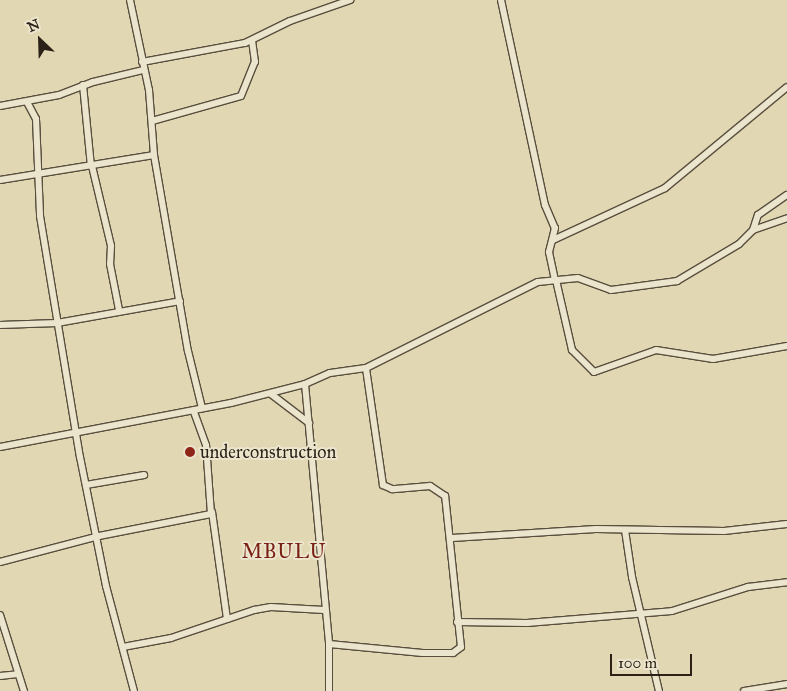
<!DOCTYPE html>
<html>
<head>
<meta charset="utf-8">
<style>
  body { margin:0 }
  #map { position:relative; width:787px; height:691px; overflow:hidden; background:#e1d7b2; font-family:"IM FELL Great Primer",serif }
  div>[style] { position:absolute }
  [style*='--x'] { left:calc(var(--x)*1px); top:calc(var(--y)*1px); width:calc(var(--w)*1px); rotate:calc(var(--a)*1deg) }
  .roads { filter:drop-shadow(1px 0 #594e3e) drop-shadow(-1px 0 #594e3e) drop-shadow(0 1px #594e3e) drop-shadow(0 -1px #594e3e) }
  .street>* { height:6px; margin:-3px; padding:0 3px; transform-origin:3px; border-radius:3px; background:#ece5cd }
  .dots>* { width:14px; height:14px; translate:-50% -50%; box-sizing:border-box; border:2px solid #ece5cd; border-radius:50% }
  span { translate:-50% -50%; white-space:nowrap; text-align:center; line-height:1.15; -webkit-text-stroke:4px #ece5cd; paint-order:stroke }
  .poi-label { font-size:18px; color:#2c2117 }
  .left { translate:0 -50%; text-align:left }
  .quarter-label { font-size:20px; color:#7a1f14; letter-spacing:1px }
  .north { position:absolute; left:15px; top:15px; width:50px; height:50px; -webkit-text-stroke:4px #ece5cd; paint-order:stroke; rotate:336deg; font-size:14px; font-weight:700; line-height:20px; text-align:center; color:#2c2117 }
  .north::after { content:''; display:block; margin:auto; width:18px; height:22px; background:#2c2117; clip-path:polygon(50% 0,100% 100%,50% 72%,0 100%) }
  .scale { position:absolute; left:610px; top:654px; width:82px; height:22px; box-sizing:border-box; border:2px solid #2c2117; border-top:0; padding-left:6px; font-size:15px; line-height:18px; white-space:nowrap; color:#2c2117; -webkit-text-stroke:4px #ece5cd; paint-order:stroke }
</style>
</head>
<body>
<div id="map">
  <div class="roads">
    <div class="street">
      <i style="--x:130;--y:0;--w:92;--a:78.1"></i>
      <i style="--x:149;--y:90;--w:65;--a:85.6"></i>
      <i style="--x:154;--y:155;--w:199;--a:80.2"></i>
      <i style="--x:188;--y:351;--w:59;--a:76.2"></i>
      <i style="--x:501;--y:0;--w:210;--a:77.9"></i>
      <i style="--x:545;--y:205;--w:25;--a:67"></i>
      <i style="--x:555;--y:228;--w:25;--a:104"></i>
      <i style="--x:549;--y:252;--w:29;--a:78"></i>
      <i style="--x:142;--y:62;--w:105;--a:-10.5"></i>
      <i style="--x:245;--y:43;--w:50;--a:-26.1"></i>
      <i style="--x:290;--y:21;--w:64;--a:-19.3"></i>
      <i style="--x:83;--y:85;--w:81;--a:84.4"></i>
      <i style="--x:27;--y:102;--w:19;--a:62"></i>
      <i style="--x:36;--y:119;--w:97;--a:87.6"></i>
      <i style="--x:40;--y:216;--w:244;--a:80.6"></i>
      <i style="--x:80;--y:457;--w:132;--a:78.6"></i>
      <i style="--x:106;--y:586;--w:109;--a:75.1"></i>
      <i style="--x:0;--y:106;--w:60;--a:-10.6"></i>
      <i style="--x:59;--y:95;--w:36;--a:-21"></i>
      <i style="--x:93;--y:82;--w:51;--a:-13.5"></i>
      <i style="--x:152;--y:121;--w:92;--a:-15.7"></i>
      <i style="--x:241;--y:96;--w:37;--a:-68"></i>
      <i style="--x:255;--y:62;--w:21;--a:-98"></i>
      <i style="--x:92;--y:166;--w:82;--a:76.6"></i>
      <i style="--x:111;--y:246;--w:18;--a:93"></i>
      <i style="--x:110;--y:264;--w:47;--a:78.9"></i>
      <i style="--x:0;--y:180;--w:156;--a:-9.2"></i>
      <i style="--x:753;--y:230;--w:16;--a:-72"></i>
      <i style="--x:758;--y:215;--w:35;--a:-35"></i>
      <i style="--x:553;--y:240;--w:123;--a:-24.9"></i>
      <i style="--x:665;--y:188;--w:158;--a:-39.6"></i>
      <i style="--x:556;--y:280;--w:72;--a:77.1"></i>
      <i style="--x:572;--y:350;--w:31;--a:45"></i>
      <i style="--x:594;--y:372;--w:66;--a:-19.5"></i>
      <i style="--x:656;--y:350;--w:58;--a:9"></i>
      <i style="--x:713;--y:359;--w:75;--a:-10"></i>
      <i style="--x:0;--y:325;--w:57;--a:-2"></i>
      <i style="--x:57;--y:323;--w:125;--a:-10.1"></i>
      <i style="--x:305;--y:384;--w:27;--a:-24"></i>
      <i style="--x:330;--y:373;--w:36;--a:-8"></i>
      <i style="--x:366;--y:368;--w:192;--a:-26.6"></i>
      <i style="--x:538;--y:282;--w:40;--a:-5.7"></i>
      <i style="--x:578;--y:278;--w:35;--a:20"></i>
      <i style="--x:611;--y:290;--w:67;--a:-7.8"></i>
      <i style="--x:677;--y:281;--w:72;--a:-30.8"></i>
      <i style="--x:739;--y:244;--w:20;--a:-45"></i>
      <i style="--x:753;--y:230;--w:36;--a:-19"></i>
      <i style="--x:271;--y:394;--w:48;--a:37.3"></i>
      <i style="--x:0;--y:447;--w:235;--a:-10.8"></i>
      <i style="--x:231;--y:403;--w:76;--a:-14.4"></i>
      <i style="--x:305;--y:384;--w:261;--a:84.7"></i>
      <i style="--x:329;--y:644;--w:47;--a:90"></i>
      <i style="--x:86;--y:485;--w:59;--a:-9.8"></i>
      <i style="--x:212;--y:512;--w:108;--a:82"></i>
      <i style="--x:625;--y:530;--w:48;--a:81.5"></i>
      <i style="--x:632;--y:577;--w:117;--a:76.7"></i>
      <i style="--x:452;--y:538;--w:144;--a:-3.6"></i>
      <i style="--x:596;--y:529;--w:128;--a:0.9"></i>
      <i style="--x:724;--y:531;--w:63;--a:-6.3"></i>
      <i style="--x:0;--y:562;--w:102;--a:-14.7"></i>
      <i style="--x:99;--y:536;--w:114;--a:-11.1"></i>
      <i style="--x:211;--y:514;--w:69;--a:-94.1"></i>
      <i style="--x:206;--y:445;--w:37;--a:-110"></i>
      <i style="--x:0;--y:615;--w:80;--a:72.5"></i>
      <i style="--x:457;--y:622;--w:70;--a:0.8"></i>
      <i style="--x:527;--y:623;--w:145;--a:-4.7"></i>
      <i style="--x:672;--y:611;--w:80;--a:-17.5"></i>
      <i style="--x:748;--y:587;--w:39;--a:-7"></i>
      <i style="--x:329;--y:644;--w:94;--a:5.5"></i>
      <i style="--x:423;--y:653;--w:30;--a:0"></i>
      <i style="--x:453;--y:653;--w:10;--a:-37"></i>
      <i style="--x:461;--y:647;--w:152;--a:-96"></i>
      <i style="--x:445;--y:496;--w:18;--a:-146"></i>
      <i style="--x:430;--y:486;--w:38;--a:175"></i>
      <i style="--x:392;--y:489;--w:10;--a:-156"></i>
      <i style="--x:383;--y:485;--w:118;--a:-98.3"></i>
      <i style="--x:123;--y:647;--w:49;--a:-10.6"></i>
      <i style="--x:171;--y:638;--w:88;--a:-18.6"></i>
      <i style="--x:254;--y:610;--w:17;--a:-10"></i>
      <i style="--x:271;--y:607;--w:53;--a:3.2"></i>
      <i style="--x:0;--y:676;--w:18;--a:-6"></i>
      <i style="--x:744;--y:691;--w:44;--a:-9.2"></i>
    </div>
  </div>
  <div class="dots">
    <i style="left:190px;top:452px;background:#8f2418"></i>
  </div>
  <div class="poi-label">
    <span class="left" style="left:200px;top:452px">underconstruction</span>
  </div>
  <div class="quarter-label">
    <span style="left:284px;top:551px">MBULU</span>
  </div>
  <div class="north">N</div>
  <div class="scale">100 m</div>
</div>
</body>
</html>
